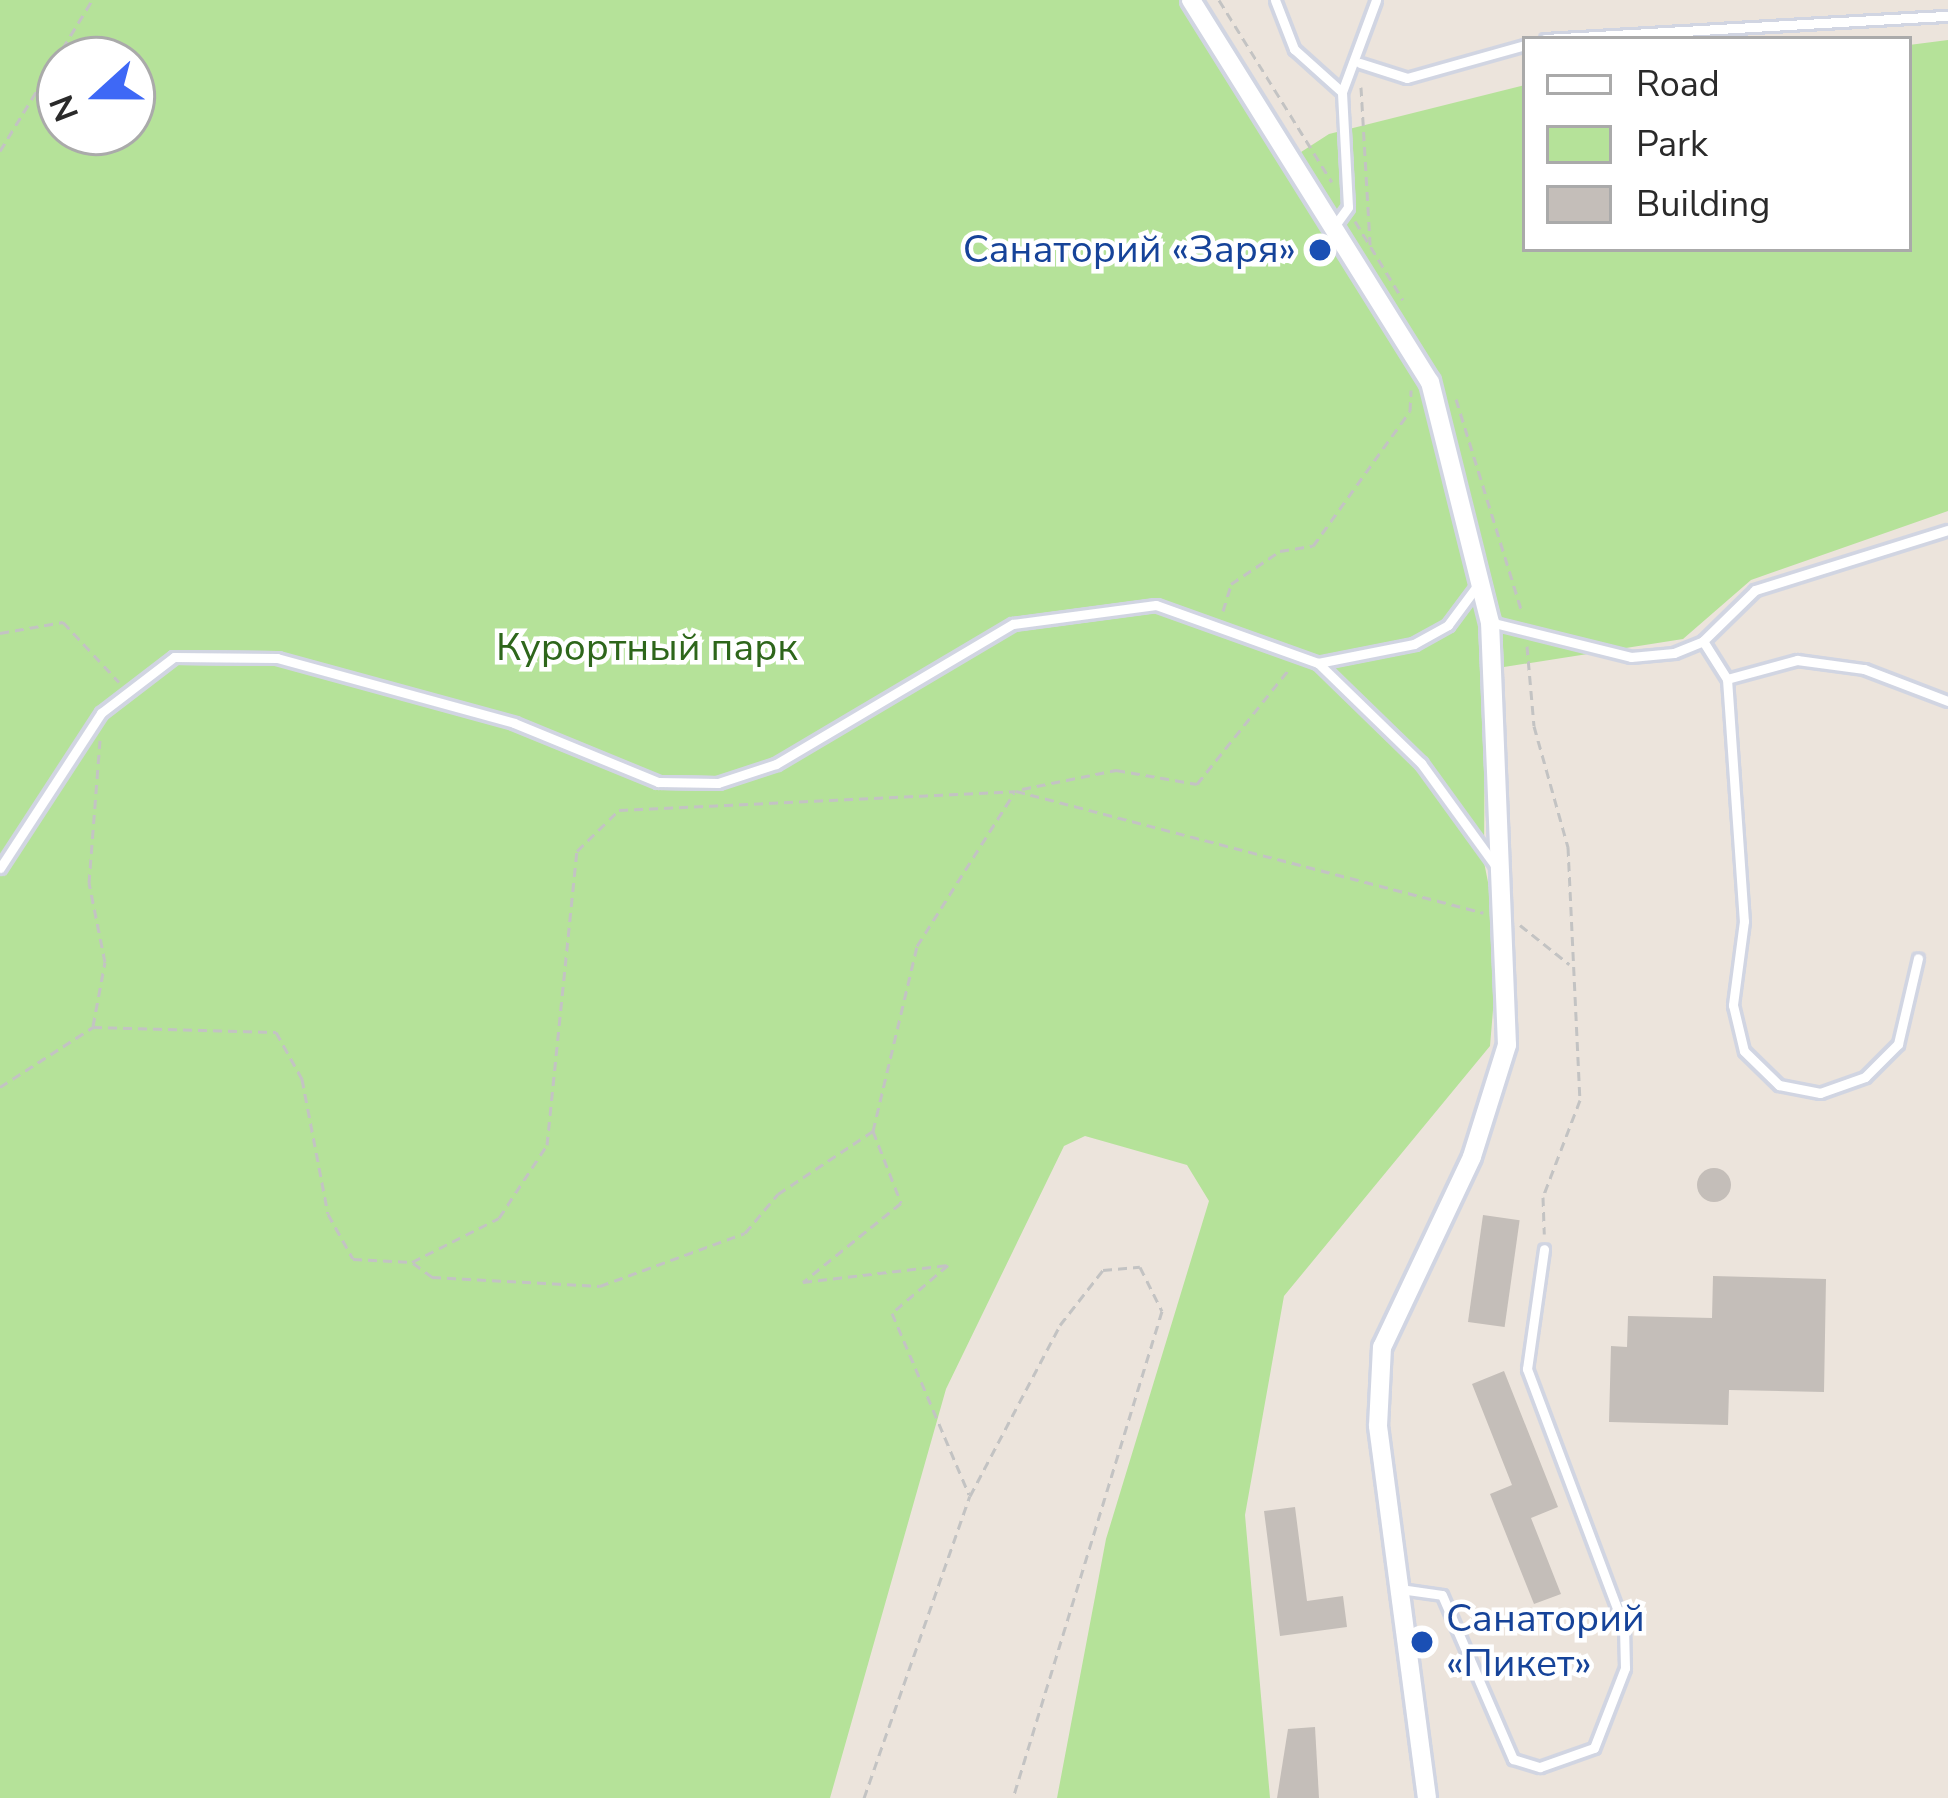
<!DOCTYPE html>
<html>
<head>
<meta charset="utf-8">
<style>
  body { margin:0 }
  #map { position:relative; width:1948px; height:1798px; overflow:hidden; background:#ece4dc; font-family:"Nunito Sans",sans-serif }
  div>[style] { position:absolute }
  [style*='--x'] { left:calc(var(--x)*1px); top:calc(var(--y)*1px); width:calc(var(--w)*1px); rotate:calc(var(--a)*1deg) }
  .green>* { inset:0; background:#b5e299 }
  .building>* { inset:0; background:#c4beb9; transform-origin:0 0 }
  .round { border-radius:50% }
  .path>* { height:3px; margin-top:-1.5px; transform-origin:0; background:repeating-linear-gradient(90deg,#c3c3c3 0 9px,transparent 0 15px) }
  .roads { filter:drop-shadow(3px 0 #d1d5e2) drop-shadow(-3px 0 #d1d5e2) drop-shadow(0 3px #d1d5e2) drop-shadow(0 -3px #d1d5e2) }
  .service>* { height:9px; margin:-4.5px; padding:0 4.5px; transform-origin:4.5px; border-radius:4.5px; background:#fff }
  .minor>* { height:18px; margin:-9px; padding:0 9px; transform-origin:9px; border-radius:9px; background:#fff }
  .dots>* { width:33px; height:33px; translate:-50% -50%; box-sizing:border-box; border:6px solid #fff; border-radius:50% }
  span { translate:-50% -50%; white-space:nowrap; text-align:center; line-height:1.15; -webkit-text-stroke:9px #fff; paint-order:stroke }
  .transit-label { font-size:39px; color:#164399 }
  .right { translate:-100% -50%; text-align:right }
  .left { translate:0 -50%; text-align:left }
  .park-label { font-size:39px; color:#2e661b }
  .legend { position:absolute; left:1522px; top:36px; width:390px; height:216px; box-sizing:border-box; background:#fff; border:3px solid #aaa; margin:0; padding:15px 21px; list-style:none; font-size:36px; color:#2a2a2a }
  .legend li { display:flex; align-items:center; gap:24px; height:60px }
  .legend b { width:60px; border:3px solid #aaa }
  .north { position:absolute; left:36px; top:36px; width:120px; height:120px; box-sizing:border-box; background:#fff; border:3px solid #aaa; border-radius:50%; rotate:249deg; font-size:33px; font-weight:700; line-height:48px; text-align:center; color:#2a2a2a }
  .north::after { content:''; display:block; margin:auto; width:42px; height:54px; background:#3e68f6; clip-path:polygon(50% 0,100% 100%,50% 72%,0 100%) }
</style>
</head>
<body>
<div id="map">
  <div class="green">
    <i style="clip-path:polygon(evenodd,0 0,1179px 0,1284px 163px,1329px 134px,1525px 85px,1525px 249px,1909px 249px,1909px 45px,1948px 40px,1948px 511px,1751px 580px,1683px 639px,1485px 670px,1484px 862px,1499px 938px,1490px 1046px,1284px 1296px,1245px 1515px,1270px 1798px,1057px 1798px,1106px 1539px,1209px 1201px,1187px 1165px,1085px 1136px,1064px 1146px,946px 1389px,830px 1798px,0 1798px,0 0,60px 60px,132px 60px,132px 132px,60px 132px,60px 60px)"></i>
  </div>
  <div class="building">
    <i class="round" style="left:1697px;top:1168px;width:34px;height:34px"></i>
    <i style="left:1483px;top:1215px;width:37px;height:108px;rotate:8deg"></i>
    <i style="clip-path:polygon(1713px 1276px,1826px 1279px,1824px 1392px,1729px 1390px,1728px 1425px,1609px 1422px,1611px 1346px,1627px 1347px,1628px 1316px,1712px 1318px)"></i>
    <i style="clip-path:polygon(1504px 1371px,1558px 1507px,1531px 1518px,1561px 1594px,1534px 1604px,1490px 1494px,1512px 1485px,1472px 1384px)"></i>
    <i style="clip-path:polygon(1295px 1507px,1307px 1601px,1343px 1596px,1347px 1627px,1280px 1636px,1264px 1511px)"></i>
    <i style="clip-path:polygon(1315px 1727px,1319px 1798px,1277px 1798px,1288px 1729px)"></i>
  </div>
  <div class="path">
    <i style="--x:1219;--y:0;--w:214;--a:58.2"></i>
    <i style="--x:1361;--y:87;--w:158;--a:86.7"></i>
    <i style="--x:0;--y:151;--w:177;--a:-58.6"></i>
    <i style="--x:1355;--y:221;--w:92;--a:58.7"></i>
    <i style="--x:1456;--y:399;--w:223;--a:72.8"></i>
    <i style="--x:1223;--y:611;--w:28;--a:-73"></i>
    <i style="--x:1231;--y:584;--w:59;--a:-34"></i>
    <i style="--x:1280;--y:551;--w:33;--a:-9"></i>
    <i style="--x:1313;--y:546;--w:166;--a:-54.3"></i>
    <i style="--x:1410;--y:411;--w:21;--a:-87"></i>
    <i style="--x:0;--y:633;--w:64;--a:-9.9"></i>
    <i style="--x:63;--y:622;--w:82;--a:47"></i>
    <i style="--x:1527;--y:646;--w:80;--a:85"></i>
    <i style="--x:1534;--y:726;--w:126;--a:74.3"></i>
    <i style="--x:1568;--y:847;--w:253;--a:87.3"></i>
    <i style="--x:1580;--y:1100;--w:104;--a:110.9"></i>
    <i style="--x:1543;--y:1197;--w:37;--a:88"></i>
    <i style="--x:1022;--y:789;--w:96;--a:-11.4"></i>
    <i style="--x:1116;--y:770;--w:82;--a:9.8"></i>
    <i style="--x:1197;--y:784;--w:149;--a:-51.3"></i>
    <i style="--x:1520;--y:925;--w:63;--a:38.5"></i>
    <i style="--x:93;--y:1026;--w:65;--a:-79.4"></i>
    <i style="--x:105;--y:962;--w:81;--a:-101.4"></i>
    <i style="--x:89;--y:883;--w:143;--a:-85.6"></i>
    <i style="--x:0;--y:1087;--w:111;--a:-32.8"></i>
    <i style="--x:93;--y:1027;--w:183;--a:1.6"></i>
    <i style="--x:276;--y:1032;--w:54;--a:61"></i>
    <i style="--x:302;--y:1079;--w:137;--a:79.1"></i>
    <i style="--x:328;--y:1214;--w:51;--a:60.9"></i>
    <i style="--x:353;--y:1259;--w:59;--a:2.9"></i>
    <i style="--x:412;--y:1262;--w:97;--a:-26.8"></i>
    <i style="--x:499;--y:1218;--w:87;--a:-56.7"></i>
    <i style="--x:547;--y:1145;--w:296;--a:-84.2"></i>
    <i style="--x:577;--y:851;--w:59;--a:-44.3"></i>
    <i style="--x:619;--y:810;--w:397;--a:-2.7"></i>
    <i style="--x:1016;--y:791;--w:483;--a:14.6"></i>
    <i style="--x:873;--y:1131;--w:77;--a:68.7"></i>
    <i style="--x:901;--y:1203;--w:126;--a:141.1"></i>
    <i style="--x:803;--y:1282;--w:146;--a:-6.7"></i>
    <i style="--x:948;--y:1265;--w:74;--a:139.4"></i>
    <i style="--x:892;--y:1313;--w:197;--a:67"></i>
    <i style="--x:413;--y:1263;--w:24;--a:36"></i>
    <i style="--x:432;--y:1277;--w:168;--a:3.1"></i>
    <i style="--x:600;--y:1286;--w:154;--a:-20.1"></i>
    <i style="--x:745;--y:1233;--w:51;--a:-49.8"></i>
    <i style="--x:778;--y:1194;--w:114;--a:-33.6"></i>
    <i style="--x:873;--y:1131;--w:190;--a:-76.6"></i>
    <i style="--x:917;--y:946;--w:181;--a:-57.6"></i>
    <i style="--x:864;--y:1798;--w:320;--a:-70.7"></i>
    <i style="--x:970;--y:1496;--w:193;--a:-62.2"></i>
    <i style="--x:1060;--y:1325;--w:70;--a:-52"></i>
    <i style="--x:1103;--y:1270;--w:37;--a:-5"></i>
    <i style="--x:1140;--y:1267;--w:49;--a:63.4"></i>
    <i style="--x:1162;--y:1311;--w:509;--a:107.01"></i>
  </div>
  <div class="roads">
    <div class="service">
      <i style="--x:1275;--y:0;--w:53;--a:68.8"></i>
      <i style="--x:1294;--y:49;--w:64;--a:41.9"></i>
      <i style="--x:1545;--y:39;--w:404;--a:-3.3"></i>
      <i style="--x:1360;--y:63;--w:49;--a:17.7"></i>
      <i style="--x:1407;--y:78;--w:123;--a:-15.6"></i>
      <i style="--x:1338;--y:221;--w:17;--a:-54"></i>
      <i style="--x:1348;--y:207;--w:115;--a:-93"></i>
      <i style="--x:1342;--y:92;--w:98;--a:-69.7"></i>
      <i style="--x:1490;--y:622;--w:145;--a:13.9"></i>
      <i style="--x:1631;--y:657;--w:43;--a:-5.3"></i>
      <i style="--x:1674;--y:653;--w:31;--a:-22"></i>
      <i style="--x:1703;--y:641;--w:73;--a:-44.4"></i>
      <i style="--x:1755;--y:590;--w:202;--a:-17.3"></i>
      <i style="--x:1703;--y:641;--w:45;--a:57.7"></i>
      <i style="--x:1727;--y:679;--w:243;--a:86"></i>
      <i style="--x:1744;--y:921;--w:85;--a:97.5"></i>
      <i style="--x:1733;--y:1005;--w:47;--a:76.6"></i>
      <i style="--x:1744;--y:1051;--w:49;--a:44.2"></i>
      <i style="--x:1779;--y:1085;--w:42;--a:11"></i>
      <i style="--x:1820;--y:1093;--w:48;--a:-19.6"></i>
      <i style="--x:1865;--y:1077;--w:47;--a:-45"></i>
      <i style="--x:1898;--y:1044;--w:88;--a:-76.9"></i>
      <i style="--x:1318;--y:663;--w:98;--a:-11.2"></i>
      <i style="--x:1414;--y:644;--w:39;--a:-29"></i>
      <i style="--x:1448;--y:625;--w:49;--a:-53.4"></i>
      <i style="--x:1727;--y:679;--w:73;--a:-15.2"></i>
      <i style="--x:1797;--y:660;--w:68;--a:7.7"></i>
      <i style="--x:1864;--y:669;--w:90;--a:20.9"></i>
      <i style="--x:0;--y:868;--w:185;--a:-56.9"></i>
      <i style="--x:101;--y:713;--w:92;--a:-37.5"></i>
      <i style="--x:174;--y:657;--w:103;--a:0.6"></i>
      <i style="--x:277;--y:658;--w:246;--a:15.3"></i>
      <i style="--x:514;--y:723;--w:156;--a:22.3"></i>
      <i style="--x:658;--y:782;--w:60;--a:1"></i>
      <i style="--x:718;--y:783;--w:61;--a:-18.1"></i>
      <i style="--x:776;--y:764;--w:275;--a:-30.6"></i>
      <i style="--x:1013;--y:624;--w:144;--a:-7.6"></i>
      <i style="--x:1156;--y:605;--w:172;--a:19.7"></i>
      <i style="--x:1318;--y:663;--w:144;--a:44.2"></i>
      <i style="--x:1421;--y:763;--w:130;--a:54.1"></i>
      <i style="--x:1400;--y:1589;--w:42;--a:8.1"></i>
      <i style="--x:1442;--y:1595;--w:179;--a:66.6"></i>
      <i style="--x:1513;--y:1759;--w:28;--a:17"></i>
      <i style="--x:1540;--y:1767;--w:57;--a:-19.4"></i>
      <i style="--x:1594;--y:1748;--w:86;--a:-68.8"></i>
      <i style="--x:1625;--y:1668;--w:41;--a:-91.4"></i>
      <i style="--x:1624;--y:1627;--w:276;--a:-110.6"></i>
      <i style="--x:1527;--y:1369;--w:121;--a:-81.9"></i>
    </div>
    <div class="minor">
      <i style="--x:1191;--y:0;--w:451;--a:58"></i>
      <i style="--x:1430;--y:382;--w:247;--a:76"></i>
      <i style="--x:1490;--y:622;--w:423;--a:87.7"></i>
      <i style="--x:1507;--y:1045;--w:117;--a:107.4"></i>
      <i style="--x:1472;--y:1157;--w:210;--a:115.3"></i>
      <i style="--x:1382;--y:1347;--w:79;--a:92.9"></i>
      <i style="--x:1378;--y:1426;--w:375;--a:82.5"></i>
    </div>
  </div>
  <div class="dots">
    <i style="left:1320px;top:250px;background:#1a4fb4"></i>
    <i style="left:1422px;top:1642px;background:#1a4fb4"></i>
  </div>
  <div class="transit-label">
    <span class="right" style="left:1296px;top:250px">Санаторий «Заря»</span>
    <span class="left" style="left:1446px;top:1642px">Санаторий<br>«Пикет»</span>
  </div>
  <div class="park-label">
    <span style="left:647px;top:648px">Курортный парк</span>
  </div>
  <ul class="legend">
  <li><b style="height:15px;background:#fff"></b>Road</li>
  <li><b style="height:33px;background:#b5e299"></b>Park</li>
  <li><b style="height:33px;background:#c4beb9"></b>Building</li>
  </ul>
  <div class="north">N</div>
</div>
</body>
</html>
